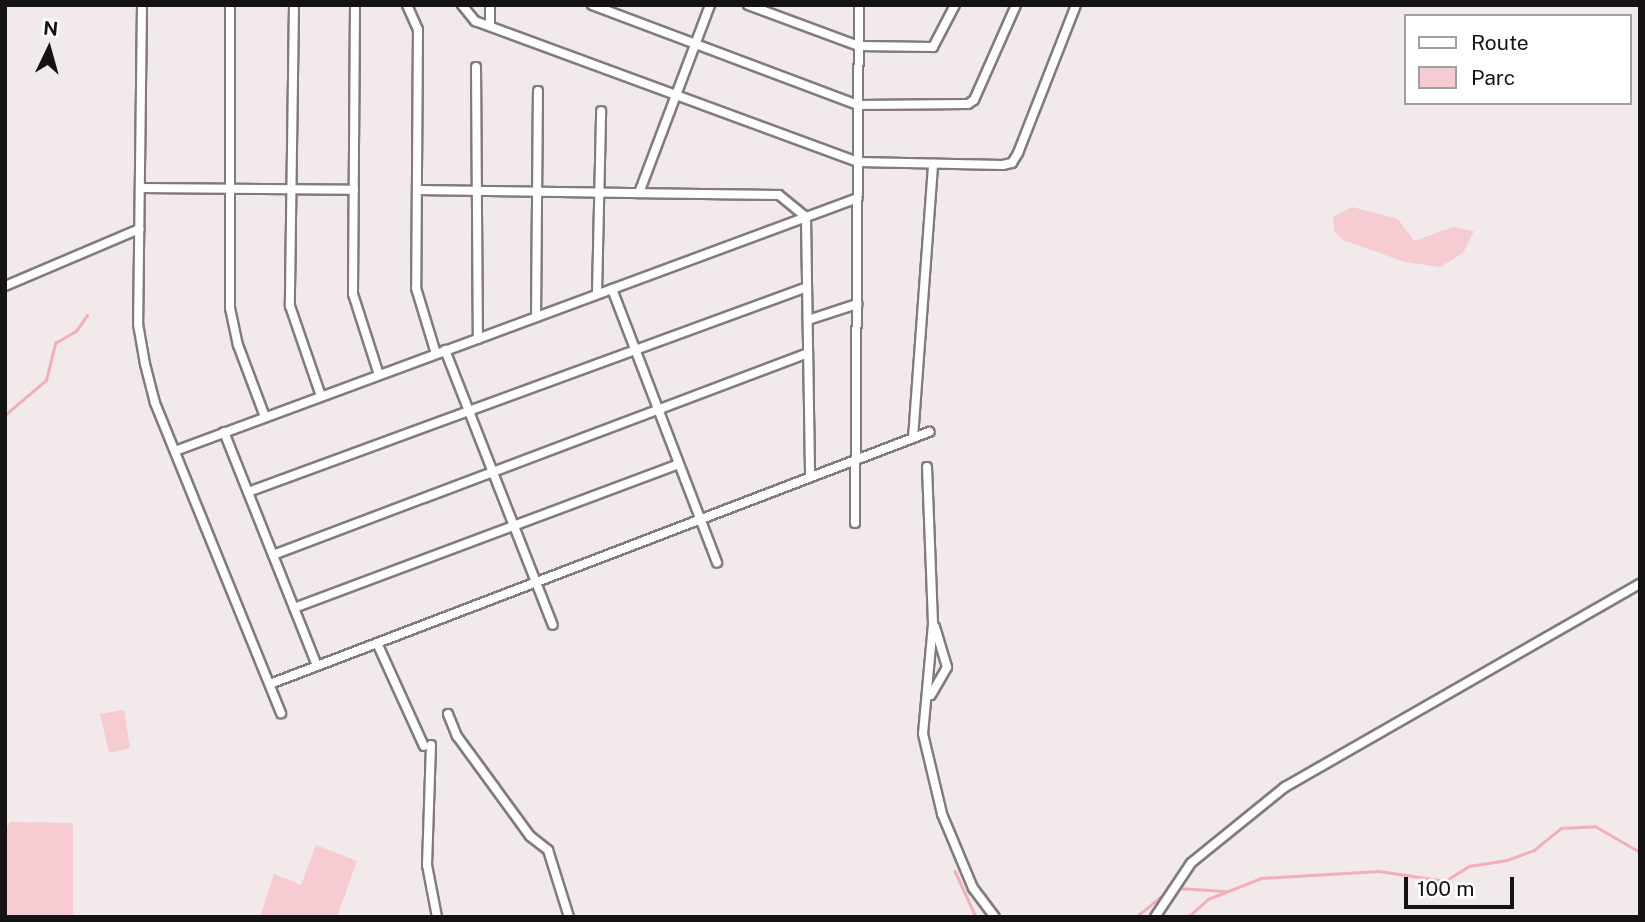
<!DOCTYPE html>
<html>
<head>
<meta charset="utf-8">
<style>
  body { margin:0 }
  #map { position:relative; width:1645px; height:922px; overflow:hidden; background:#f2e9ea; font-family:"Public Sans",sans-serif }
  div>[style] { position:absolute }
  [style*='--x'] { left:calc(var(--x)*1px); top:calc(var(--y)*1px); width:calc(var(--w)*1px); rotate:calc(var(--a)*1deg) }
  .green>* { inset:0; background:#f6cbd1 }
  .stream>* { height:2.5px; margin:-1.25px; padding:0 1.25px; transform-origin:1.25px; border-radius:1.25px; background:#f4aeba }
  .roads { filter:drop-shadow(2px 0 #827b7c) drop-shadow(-2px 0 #827b7c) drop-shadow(0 2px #827b7c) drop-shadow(0 -2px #827b7c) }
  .minor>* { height:8px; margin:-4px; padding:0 4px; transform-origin:4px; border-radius:4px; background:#fff }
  span { translate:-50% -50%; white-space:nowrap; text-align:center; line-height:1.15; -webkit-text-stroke:5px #fff; paint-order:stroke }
  .frame { position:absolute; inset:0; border:7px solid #151213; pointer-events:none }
  .legend { position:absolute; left:1404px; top:14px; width:228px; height:91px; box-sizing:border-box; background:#fff; border:2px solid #a1a0a1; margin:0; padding:9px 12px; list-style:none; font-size:21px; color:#151213 }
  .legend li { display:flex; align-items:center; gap:14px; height:35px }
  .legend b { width:35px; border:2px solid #a1a0a1 }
  .north { position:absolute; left:14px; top:14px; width:70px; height:70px; -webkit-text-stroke:5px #fff; paint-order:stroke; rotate:5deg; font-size:19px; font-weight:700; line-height:28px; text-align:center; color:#151213 }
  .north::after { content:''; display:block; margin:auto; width:24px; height:32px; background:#151213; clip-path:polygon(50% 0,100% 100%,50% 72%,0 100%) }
  .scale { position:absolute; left:1404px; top:877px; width:110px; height:32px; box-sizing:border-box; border:4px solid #151213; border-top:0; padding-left:9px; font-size:21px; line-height:24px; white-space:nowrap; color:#151213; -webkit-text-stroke:5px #fff; paint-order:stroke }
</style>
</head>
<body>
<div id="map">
  <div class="green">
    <i style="clip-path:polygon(1352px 207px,1398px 219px,1414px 241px,1453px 227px,1474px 231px,1463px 253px,1440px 267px,1405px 262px,1343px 240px,1334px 231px,1333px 217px)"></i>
    <i style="clip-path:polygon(124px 710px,130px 748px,109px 753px,100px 714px)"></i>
    <i style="clip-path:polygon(10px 822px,73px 823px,73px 917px,5px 917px,5px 830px)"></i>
    <i style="clip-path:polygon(316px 845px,357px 861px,337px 917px,260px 917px,274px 874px,301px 885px)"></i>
  </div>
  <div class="stream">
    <i style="--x:5;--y:415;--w:54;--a:-40.5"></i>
    <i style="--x:46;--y:380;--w:38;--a:-76"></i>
    <i style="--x:55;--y:343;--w:24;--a:-30"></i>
    <i style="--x:76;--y:331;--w:19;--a:-55"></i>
    <i style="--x:955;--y:871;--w:51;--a:65.5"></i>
    <i style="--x:1178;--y:888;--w:46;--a:3.7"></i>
    <i style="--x:1136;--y:917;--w:43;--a:-39.3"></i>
    <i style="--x:1188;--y:917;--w:27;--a:-42"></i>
    <i style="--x:1208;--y:899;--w:57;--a:-21.6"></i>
    <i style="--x:1261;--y:878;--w:118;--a:-3.4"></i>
    <i style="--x:1379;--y:871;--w:67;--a:8.6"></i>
    <i style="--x:1445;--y:881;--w:28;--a:-32"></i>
    <i style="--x:1469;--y:866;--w:38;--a:-9"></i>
    <i style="--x:1507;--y:860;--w:29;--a:-20"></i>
    <i style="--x:1534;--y:850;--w:35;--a:-39"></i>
    <i style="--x:1561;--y:828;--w:34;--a:-3"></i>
    <i style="--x:1595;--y:826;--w:52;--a:30"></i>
  </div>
  <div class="roads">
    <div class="minor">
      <i style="--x:142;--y:5;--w:319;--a:90.7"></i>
      <i style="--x:138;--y:324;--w:41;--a:80.1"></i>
      <i style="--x:145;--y:364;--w:40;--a:75.6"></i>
      <i style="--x:155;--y:403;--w:335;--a:67.9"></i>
      <i style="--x:230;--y:5;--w:303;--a:90"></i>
      <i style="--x:230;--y:308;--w:38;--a:78"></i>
      <i style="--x:238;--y:345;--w:77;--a:69.4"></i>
      <i style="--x:294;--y:5;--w:301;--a:90.8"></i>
      <i style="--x:290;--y:306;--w:95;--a:71"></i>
      <i style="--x:355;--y:5;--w:289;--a:90.4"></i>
      <i style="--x:353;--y:294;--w:85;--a:72.2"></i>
      <i style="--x:407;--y:5;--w:27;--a:66"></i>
      <i style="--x:418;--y:30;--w:258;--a:90.4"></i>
      <i style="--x:416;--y:288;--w:69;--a:73.1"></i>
      <i style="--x:462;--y:5;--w:21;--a:51"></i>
      <i style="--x:475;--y:21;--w:408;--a:20.2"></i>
      <i style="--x:858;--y:162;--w:145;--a:1.2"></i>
      <i style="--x:1003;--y:165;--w:9;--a:-13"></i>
      <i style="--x:1012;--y:163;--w:12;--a:-59"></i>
      <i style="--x:1018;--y:153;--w:159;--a:-68.6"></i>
      <i style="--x:490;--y:5;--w:21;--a:90"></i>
      <i style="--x:592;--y:5;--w:284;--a:20.6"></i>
      <i style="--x:858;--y:105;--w:110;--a:-0.5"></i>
      <i style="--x:968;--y:104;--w:7;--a:-34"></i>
      <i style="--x:974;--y:100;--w:104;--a:-66.1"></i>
      <i style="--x:748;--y:5;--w:118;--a:20.3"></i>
      <i style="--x:859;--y:46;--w:74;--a:0.8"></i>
      <i style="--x:933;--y:47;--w:47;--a:-62.4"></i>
      <i style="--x:476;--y:67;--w:272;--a:89.6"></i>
      <i style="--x:140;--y:188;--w:214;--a:0.5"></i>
      <i style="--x:417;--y:190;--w:362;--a:0.8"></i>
      <i style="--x:779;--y:195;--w:35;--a:39"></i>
      <i style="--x:806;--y:217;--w:260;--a:89.1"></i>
      <i style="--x:639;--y:193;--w:201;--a:-69.3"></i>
      <i style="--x:5;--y:286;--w:146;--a:-23"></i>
      <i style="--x:612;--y:289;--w:293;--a:69"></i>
      <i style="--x:597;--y:294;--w:183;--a:-88.7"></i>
      <i style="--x:536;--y:317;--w:226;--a:-89.5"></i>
      <i style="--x:808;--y:320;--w:52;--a:-18.1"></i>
      <i style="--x:445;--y:350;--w:295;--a:68.6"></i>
      <i style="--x:224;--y:432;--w:252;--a:68.3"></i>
      <i style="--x:913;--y:438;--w:275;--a:-85.8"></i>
      <i style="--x:175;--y:451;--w:728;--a:-20.33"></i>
      <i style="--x:927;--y:467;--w:157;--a:87.8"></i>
      <i style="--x:933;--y:624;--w:110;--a:95.2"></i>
      <i style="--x:923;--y:734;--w:82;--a:76.6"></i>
      <i style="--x:942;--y:814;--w:80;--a:67.3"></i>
      <i style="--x:973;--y:888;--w:36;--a:53"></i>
      <i style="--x:248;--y:492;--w:595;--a:-20.14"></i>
      <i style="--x:855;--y:523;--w:518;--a:-89.56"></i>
      <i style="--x:273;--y:555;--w:572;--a:-20.69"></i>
      <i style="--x:294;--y:608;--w:411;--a:-20.5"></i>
      <i style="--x:377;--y:643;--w:113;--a:65.5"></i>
      <i style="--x:270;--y:684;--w:706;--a:-20.93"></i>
      <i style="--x:931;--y:695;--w:32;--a:-60"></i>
      <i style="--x:947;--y:667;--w:42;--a:-106.7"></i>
      <i style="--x:448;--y:714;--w:24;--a:68"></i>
      <i style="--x:457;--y:736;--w:64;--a:53.8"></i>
      <i style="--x:495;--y:788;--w:59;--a:53.9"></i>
      <i style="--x:530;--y:836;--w:23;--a:38"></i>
      <i style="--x:548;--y:850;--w:70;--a:72.6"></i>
      <i style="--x:431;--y:745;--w:120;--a:91.9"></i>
      <i style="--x:427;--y:865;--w:53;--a:79.1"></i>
      <i style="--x:1155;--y:917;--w:65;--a:-56.3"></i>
      <i style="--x:1191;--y:863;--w:121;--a:-39"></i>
      <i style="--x:1285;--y:787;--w:409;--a:-29.8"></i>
    </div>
  </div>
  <div class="frame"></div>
  <ul class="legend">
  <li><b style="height:9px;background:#fff"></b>Route</li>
  <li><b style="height:19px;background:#f6cbd1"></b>Parc</li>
  </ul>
  <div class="north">N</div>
  <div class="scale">100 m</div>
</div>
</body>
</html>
